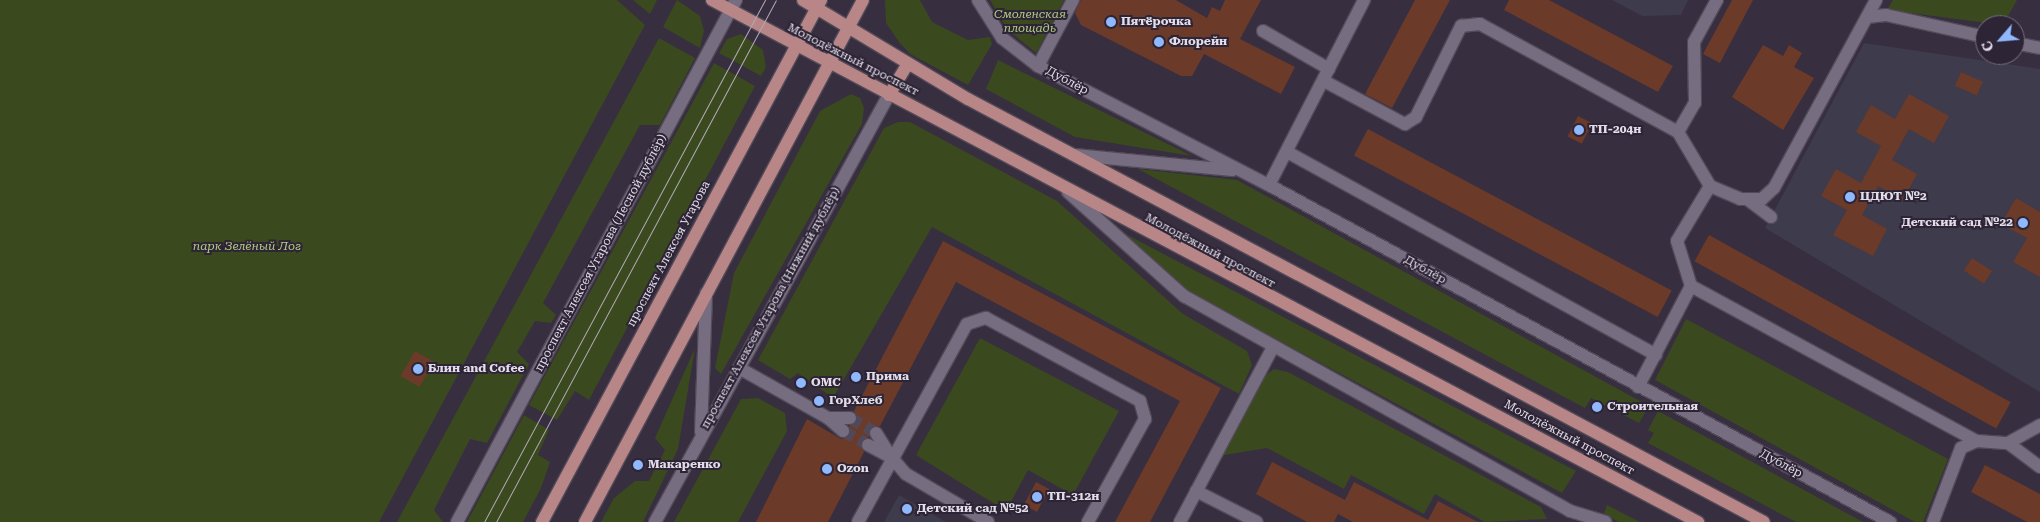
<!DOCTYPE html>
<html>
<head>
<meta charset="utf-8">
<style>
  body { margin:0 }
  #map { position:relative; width:2040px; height:522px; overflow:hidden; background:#372e40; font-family:"Roboto Serif",serif }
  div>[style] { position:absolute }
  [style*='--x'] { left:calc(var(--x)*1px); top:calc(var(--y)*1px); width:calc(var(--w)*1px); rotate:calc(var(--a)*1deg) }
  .education>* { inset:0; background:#3d3b4c }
  .green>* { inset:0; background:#3b491f }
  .building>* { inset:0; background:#6b3a28; transform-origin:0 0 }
  .minor-tunnel>* { height:12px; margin-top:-6px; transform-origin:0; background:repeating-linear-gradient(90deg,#514859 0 12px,transparent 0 18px) }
  .roads { filter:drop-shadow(1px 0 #524a58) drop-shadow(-1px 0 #524a58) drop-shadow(0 1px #524a58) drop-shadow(0 -1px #524a58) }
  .minor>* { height:12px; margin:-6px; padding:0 6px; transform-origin:6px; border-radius:6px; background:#776d81 }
  .major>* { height:12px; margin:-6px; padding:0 6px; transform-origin:6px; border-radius:6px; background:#b98687 }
  .tram>* { height:1px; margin:-0.5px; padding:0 0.5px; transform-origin:0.5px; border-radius:0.5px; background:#b0a9b6 }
  .dots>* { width:14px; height:14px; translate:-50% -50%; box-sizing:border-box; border:2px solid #2d2436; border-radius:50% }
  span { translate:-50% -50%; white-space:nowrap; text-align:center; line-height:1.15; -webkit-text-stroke:4px #2d2436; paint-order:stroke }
  .park-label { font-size:12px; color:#b1cc80; font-style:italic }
  .poi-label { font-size:12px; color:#e2dde8; font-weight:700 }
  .left { translate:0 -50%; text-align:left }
  .right { translate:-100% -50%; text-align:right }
  .street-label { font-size:12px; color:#e2dde8 }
  .north { position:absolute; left:1975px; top:15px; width:50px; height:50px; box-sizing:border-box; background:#2d2436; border:1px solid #756e7d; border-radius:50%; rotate:243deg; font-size:14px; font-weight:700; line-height:20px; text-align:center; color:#e2dde8 }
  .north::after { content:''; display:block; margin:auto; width:18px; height:22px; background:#90b8fd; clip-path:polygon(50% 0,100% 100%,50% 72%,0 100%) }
</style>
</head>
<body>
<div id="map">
  <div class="education">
    <i style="clip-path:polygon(1612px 0,1688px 0,1681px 15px,1642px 16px)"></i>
    <i style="clip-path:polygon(1864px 43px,2040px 69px,2040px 392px,1765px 228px)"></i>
    <i style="clip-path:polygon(899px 495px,946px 522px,884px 522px)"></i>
  </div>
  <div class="green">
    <i style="clip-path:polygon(0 0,617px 0,645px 25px,379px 522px,0 522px)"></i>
    <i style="clip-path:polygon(633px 0,657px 0,650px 14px)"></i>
    <i style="clip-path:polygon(677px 0,700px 16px,704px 31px,700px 48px,663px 27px)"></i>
    <i style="clip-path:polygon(885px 0,920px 0,932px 22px,968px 40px,990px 37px,992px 44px,968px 85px,910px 54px,899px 42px,886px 23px)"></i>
    <i style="clip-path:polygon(990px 0,1064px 0,1036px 53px,1007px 29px)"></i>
    <i style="clip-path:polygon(1893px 0,2017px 0,2003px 25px,1887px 10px)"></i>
    <i style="clip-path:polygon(741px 34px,763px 50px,766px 67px,761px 76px,719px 53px,727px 39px)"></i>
    <i style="clip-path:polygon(659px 38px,695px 58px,660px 125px,640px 125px,543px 303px,556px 315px,551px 323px,535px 321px,517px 352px,529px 364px,487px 443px,470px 439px,434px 510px,443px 522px,397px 522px)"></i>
    <i style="clip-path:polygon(998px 60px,1192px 156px,1075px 137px,986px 89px)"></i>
    <i style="clip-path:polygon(714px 63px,755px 86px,589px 400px,575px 391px,557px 420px,529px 405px)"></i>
    <i style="clip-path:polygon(851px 94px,860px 98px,864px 108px,862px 124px,721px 374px,715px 368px,734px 273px,820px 111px)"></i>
    <i style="clip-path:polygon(898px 122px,910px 122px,1057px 201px,1183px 314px,1247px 351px,1252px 365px,1239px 394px,932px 227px,833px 398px,798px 373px,790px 379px,758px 360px,884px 128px)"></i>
    <i style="clip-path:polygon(1138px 169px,1237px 180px,1649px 406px,1639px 423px,1591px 398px,1585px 408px)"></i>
    <i style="clip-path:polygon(1118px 230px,1576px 471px,1562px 493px,1187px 291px)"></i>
    <i style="clip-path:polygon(1686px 319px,1948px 459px,1923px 522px,1915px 522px,1655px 380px)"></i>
    <i style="clip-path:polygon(980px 338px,1119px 411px,1073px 495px,1028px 470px,1006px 511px,916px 455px)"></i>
    <i style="clip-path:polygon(695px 348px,678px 449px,643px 522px,601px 522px,614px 498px,635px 481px,649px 481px,665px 450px,655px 438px)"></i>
    <i style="clip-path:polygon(1274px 369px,1288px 372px,1541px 507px,1547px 519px,1485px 522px,1435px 494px,1424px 514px,1351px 475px,1344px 489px,1267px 448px,1218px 456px,1259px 380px)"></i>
    <i style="clip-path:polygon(758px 398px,785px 413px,787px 431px,738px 522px,674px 522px,741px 399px)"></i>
    <i style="clip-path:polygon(1658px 411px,1863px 522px,1796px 522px,1648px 443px,1654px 433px,1648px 430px)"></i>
    <i style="clip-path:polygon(524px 415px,549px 430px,538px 455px,550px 462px,541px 488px,523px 522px,467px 522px)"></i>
    <i style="clip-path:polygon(1607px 505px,1640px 522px,1618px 522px,1604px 513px)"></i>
  </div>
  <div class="building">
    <i style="clip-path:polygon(1081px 0,1176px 0,1207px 18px,1212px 7px,1220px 11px,1225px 0,1261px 0,1240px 39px,1295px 67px,1281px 94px,1204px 54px,1192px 76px,1181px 76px,1081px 25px,1075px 13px)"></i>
    <i style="clip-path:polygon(1415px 0,1450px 0,1392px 108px,1365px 94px)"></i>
    <i style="clip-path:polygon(1509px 0,1549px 0,1673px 66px,1658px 92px,1504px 10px)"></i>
    <i style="clip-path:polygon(1732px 0,1753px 0,1720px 63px,1703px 54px)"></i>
    <i style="clip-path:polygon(1763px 45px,1783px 56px,1789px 45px,1802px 53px,1794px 67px,1814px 78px,1783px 130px,1732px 97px)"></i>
    <i style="left:1961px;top:72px;width:24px;height:15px;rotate:24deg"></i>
    <i style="clip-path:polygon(1909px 94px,1949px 116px,1934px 143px,1909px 129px,1892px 160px,1917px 174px,1903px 200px,1878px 186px,1862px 215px,1887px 229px,1873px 256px,1833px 235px,1847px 210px,1821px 196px,1836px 169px,1861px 183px,1881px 146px,1856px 132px,1871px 105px,1895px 119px)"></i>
    <i style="left:1578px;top:116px;width:16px;height:23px;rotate:27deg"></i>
    <i style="left:1368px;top:129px;width:344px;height:30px;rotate:28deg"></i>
    <i style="clip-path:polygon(2016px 198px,2040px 212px,2040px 277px,2013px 262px,2027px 238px,2001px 224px)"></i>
    <i style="left:1709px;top:235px;width:345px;height:30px;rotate:29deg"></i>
    <i style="clip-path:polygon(943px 241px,1221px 388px,1150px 522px,1115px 522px,1180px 401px,956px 282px,880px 426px,871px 426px,869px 437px,861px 442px,864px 452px,828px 522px,756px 522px,807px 419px,841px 439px,849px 436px,849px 426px,858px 418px,854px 411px)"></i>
    <i style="left:1972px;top:258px;width:24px;height:15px;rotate:33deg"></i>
    <i style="left:415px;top:351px;width:22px;height:29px;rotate:30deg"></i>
    <i style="clip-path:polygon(1272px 462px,1345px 500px,1354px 482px,1428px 520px,1438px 501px,1478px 522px,1353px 522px,1338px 514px,1334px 522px,1307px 522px,1256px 494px)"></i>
    <i style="clip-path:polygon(1985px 465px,2040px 494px,2040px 522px,2027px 522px,1971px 492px)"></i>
    <i style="left:1036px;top:482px;width:15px;height:26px;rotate:28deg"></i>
  </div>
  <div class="minor-tunnel">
    <i style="--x:850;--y:418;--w:30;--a:30"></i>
    <i style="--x:843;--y:431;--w:29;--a:29"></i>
  </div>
  <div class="roads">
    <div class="minor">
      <i style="--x:978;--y:0;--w:45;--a:57.7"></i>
      <i style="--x:1002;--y:38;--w:46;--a:37.9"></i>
      <i style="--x:1038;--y:66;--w:260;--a:27.3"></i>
      <i style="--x:1269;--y:185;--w:707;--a:28.49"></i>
      <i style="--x:1867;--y:17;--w:19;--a:-6"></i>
      <i style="--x:1886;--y:15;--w:101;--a:12.5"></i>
      <i style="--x:1263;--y:31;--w:76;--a:29.9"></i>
      <i style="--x:2015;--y:43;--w:25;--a:11"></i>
      <i style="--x:1038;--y:66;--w:75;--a:-62.1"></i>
      <i style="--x:1324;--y:81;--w:92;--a:28"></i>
      <i style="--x:1405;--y:124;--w:13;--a:-32"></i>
      <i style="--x:1416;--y:117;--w:102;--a:-63.7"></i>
      <i style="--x:1461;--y:26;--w:19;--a:-6"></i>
      <i style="--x:1480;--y:24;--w:226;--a:28.6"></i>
      <i style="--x:1678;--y:132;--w:63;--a:59.3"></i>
      <i style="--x:1710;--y:186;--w:64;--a:121"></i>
      <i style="--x:1677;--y:241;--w:47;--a:72.7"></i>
      <i style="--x:1691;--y:286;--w:114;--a:117.7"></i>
      <i style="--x:1678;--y:132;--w:34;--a:-60"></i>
      <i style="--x:1695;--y:103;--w:61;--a:-90.9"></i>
      <i style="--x:1694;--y:42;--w:48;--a:-61.3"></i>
      <i style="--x:1287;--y:152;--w:421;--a:28.8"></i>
      <i style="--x:1075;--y:155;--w:158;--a:5.5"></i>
      <i style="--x:1269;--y:185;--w:208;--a:-62.8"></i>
      <i style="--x:1710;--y:186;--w:33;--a:23"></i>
      <i style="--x:1740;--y:199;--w:22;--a:0"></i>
      <i style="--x:1762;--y:199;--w:16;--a:-43"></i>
      <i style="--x:1774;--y:188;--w:214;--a:-61.5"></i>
      <i style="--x:1068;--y:192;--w:156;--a:41.9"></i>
      <i style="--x:1184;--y:296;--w:442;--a:29.1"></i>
      <i style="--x:1570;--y:511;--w:37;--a:17"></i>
      <i style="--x:1747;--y:199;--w:30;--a:37"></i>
      <i style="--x:1691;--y:286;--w:325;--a:28.5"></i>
      <i style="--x:739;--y:368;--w:102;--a:29.3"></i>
      <i style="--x:828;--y:418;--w:20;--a:41"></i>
      <i style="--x:828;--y:418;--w:22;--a:0"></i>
      <i style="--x:701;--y:432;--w:139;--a:-87.9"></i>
      <i style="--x:876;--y:433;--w:25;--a:58"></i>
      <i style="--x:2008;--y:443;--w:40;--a:37"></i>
      <i style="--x:868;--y:445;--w:27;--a:28"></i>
      <i style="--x:892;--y:458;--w:21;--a:49"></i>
      <i style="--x:906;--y:474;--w:95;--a:30.3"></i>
      <i style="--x:1196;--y:491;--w:68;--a:26.9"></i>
      <i style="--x:457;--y:522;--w:592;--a:-61.88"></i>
      <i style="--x:655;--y:522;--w:487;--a:-61.3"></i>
      <i style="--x:858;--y:522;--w:226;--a:-61.2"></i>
      <i style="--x:967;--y:324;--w:20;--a:-18"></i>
      <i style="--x:986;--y:318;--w:175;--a:28.3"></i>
      <i style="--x:1140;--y:401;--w:19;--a:74"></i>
      <i style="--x:1145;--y:419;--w:118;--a:119"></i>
      <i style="--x:1180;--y:522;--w:196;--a:-62"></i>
      <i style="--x:1933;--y:522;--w:79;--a:-69.3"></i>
      <i style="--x:1961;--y:448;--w:17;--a:-24"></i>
      <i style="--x:1977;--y:441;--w:31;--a:4"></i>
      <i style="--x:2008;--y:443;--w:37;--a:-29"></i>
    </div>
    <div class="major">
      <i style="--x:712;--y:0;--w:1116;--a:27.9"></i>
      <i style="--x:803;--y:0;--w:192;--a:31"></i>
      <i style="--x:968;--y:99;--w:901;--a:27.99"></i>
      <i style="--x:889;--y:95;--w:35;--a:-59"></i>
      <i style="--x:542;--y:522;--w:592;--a:-61.88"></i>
      <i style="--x:585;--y:522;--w:591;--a:-61.96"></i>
    </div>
  </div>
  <div class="tram">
    <i style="--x:484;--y:522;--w:593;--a:-61.71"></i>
    <i style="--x:496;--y:522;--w:592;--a:-61.79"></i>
  </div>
  <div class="dots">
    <i style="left:1111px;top:22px;background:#90b8fd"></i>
    <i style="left:1159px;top:42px;background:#90b8fd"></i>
    <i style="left:1579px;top:130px;background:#90b8fd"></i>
    <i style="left:1850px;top:197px;background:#90b8fd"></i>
    <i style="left:2023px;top:223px;background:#90b8fd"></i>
    <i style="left:418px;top:369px;background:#90b8fd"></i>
    <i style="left:856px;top:377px;background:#90b8fd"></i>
    <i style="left:801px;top:383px;background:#90b8fd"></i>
    <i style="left:819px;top:401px;background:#90b8fd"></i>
    <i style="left:1597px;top:407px;background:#90b8fd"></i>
    <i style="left:638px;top:465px;background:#90b8fd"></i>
    <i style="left:827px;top:469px;background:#90b8fd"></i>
    <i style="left:1037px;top:497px;background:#90b8fd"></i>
    <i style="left:907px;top:509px;background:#90b8fd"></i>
  </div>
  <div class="park-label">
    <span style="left:1030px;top:22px">Смоленская<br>площадь</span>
    <span style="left:247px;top:247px">парк Зелёный Лог</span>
  </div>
  <div class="poi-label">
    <span class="left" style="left:1121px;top:22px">Пятёрочка</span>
    <span class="left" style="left:1169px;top:42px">Флорейн</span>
    <span class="left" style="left:1589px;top:130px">ТП-204н</span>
    <span class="left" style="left:1860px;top:197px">ЦДЮТ №2</span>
    <span class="right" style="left:2013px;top:223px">Детский сад №22</span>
    <span class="left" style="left:428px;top:369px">Блин and Cofee</span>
    <span class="left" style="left:866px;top:377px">Прима</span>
    <span class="left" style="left:811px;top:383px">ОМС</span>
    <span class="left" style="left:829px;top:401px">ГорХлеб</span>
    <span class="left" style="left:1607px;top:407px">Строительная</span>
    <span class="left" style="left:648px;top:465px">Макаренко</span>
    <span class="left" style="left:837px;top:469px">Ozon</span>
    <span class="left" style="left:1047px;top:497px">ТП-312н</span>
    <span class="left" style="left:917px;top:509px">Детский сад №52</span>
  </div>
  <div class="street-label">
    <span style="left:853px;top:60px;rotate:27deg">Молодёжный проспект</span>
    <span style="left:1067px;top:81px;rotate:28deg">Дублёр</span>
    <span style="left:1210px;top:251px;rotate:28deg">Молодёжный проспект</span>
    <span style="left:601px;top:253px;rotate:-62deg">проспект Алексея Угарова (Лесной дублёр)</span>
    <span style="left:669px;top:254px;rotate:-62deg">проспект Алексея Угарова</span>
    <span style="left:1425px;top:270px;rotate:29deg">Дублёр</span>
    <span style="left:771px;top:308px;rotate:-61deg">проспект Алексея Угарова (Нижний дублёр)</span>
    <span style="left:1569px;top:438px;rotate:28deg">Молодёжный проспект</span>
    <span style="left:1781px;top:464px;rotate:28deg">Дублёр</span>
  </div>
  <div class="north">С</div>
</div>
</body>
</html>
